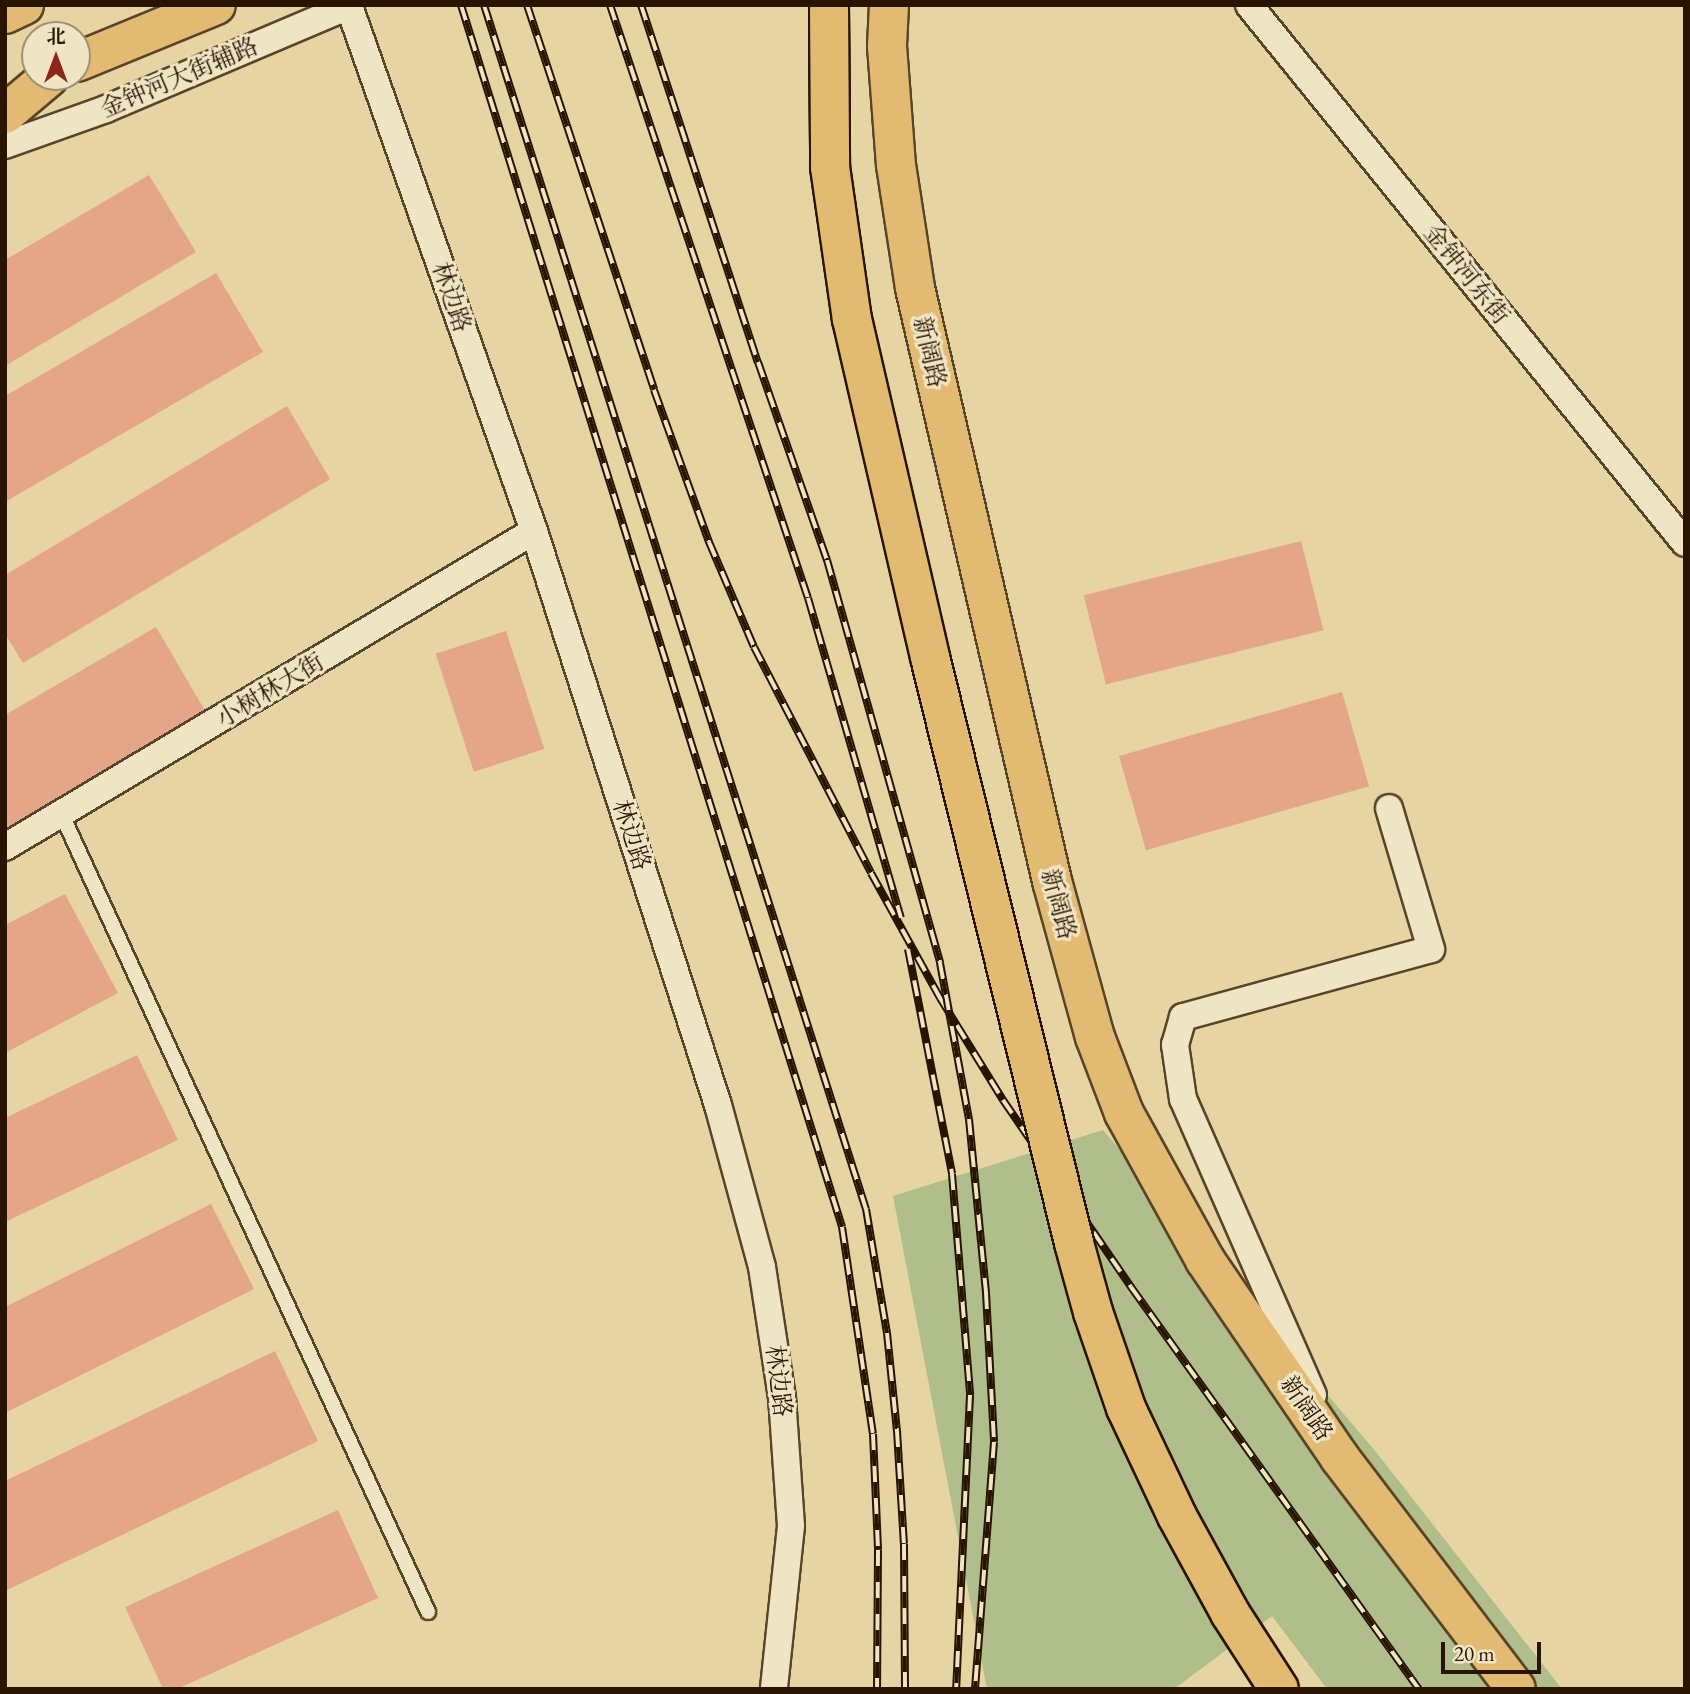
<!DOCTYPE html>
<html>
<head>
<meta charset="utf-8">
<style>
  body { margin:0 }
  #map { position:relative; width:1690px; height:1694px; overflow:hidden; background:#e6d5a3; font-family:"EB Garamond","Noto Serif SC",serif }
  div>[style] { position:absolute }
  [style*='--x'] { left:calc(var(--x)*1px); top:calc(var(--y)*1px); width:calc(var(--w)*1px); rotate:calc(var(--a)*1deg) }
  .green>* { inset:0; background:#afbe8a }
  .building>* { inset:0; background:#e4a588; transform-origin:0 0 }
  .roads { filter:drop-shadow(2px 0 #584429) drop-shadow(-2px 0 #584429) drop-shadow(0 2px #584429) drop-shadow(0 -2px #584429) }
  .service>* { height:14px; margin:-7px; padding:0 7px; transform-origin:7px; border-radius:7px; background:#efe4c3 }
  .minor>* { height:26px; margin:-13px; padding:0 13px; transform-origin:13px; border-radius:13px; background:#efe4c3 }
  .primary>* { height:38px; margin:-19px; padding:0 19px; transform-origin:19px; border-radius:19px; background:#e3ba72 }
  .trunk>* { height:38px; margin:-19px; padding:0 19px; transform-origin:19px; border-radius:19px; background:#e3ba72 }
  .rail>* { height:8px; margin-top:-4px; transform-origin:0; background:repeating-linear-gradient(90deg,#efe4c3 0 16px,#281400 0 32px); box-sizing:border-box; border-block:2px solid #281400 }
  .bridges { filter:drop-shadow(2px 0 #281400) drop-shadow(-2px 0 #281400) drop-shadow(0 2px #281400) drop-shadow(0 -2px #281400) }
  .trunk-bridge>* { height:38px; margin:-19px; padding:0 19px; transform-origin:19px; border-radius:19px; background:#e3ba72 }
  span { translate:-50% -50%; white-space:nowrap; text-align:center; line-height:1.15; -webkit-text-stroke:6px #efe4c3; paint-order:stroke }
  .street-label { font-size:24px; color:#281400 }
  .frame { position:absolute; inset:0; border:7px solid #281400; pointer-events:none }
  .north { position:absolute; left:21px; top:21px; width:70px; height:70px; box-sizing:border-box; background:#efe4c3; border:2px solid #9f9175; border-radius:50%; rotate:0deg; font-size:19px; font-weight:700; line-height:28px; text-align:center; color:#281400 }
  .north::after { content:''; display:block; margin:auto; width:24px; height:32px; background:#8f2418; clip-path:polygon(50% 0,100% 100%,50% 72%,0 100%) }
  .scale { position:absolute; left:1441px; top:1642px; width:100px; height:32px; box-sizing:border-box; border:4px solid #281400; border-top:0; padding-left:9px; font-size:21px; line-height:24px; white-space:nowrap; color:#281400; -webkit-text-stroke:5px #efe4c3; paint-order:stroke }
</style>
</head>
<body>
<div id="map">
  <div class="green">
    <i style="clip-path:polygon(1103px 1130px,1376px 1452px,1562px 1689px,1327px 1689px,1272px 1616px,1174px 1689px,987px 1689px,893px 1196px)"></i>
  </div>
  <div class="building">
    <i style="clip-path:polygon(149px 175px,196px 252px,5px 366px,5px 260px)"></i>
    <i style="clip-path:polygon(216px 273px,263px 352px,5px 502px,5px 396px)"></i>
    <i style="clip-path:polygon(287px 406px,330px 479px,23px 663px,5px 634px,5px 575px)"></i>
    <i style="left:1301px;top:541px;width:92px;height:224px;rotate:76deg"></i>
    <i style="clip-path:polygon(156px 627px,207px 714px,5px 831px,5px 715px)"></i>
    <i style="left:506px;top:631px;width:124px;height:74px;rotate:72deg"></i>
    <i style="left:1342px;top:692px;width:98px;height:232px;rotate:74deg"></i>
    <i style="clip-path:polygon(65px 894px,118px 993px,5px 1053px,5px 925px)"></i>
    <i style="clip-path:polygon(137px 1055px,178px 1140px,5px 1222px,5px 1118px)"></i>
    <i style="clip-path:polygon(211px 1204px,254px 1289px,5px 1413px,5px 1307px)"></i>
    <i style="clip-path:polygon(275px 1351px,318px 1441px,5px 1591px,5px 1481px)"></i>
    <i style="clip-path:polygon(338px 1510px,378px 1598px,177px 1689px,163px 1689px,125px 1607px)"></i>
  </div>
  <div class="roads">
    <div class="service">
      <i style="--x:62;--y:815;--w:877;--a:65.33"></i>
    </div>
    <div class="minor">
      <i style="--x:1249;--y:5;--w:692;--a:50.98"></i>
      <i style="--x:349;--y:6;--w:557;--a:70.59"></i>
      <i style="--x:534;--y:531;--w:603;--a:72.23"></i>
      <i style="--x:718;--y:1105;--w:168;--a:74.8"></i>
      <i style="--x:762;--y:1267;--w:132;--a:81.3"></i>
      <i style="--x:782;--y:1397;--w:129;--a:86"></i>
      <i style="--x:791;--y:1526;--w:164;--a:96"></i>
      <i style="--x:5;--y:145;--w:107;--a:-19.6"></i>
      <i style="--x:106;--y:109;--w:266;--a:-23"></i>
      <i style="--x:5;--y:847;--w:616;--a:-30.85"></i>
      <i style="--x:1313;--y:1395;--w:323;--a:-113.7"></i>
      <i style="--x:1183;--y:1099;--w:55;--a:-98.4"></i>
      <i style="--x:1175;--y:1045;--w:29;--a:-74"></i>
      <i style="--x:1183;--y:1017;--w:257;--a:-15.3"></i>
      <i style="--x:1431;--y:949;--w:147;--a:-106.6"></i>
    </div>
    <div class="primary">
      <i style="--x:5;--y:14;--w:21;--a:-25"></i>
      <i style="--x:77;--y:62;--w:150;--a:-22.3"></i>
      <i style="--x:5;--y:114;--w:57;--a:-40.1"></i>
    </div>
    <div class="trunk">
      <i style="--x:889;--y:5;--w:41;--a:92.8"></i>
      <i style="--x:887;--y:46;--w:119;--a:85.7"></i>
      <i style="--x:896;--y:165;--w:124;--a:81.2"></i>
      <i style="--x:915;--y:288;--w:609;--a:76.99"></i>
      <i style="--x:1052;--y:881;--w:162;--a:74.6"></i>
      <i style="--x:1095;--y:1037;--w:81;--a:69.1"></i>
      <i style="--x:1124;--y:1113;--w:168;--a:61.1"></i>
      <i style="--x:1205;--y:1260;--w:240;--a:55.7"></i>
      <i style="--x:1340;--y:1458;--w:290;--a:52.7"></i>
    </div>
  </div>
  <div class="rail">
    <i style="--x:461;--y:5;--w:1280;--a:72.68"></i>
    <i style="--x:842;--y:1227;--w:209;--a:81.5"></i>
    <i style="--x:873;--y:1434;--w:116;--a:87.5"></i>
    <i style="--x:878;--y:1550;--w:139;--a:90.4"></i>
    <i style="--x:484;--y:5;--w:1263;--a:72.4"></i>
    <i style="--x:866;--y:1209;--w:126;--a:80.4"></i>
    <i style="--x:887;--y:1333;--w:99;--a:84.2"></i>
    <i style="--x:897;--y:1431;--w:113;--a:86.5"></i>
    <i style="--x:904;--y:1544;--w:145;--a:89.6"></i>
    <i style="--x:527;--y:5;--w:405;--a:71.7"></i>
    <i style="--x:654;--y:390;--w:162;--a:70.1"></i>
    <i style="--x:709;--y:542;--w:114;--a:66.8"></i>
    <i style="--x:754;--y:647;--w:254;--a:62.6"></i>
    <i style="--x:871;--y:873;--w:143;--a:61.1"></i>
    <i style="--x:940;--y:998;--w:120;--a:58.3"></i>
    <i style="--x:1003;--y:1100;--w:227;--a:55.6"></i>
    <i style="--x:1131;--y:1287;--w:495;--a:54.4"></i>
    <i style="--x:610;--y:5;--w:625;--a:71.54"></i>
    <i style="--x:808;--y:598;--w:333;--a:73.8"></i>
    <i style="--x:641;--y:5;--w:376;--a:71.9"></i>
    <i style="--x:758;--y:362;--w:210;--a:70.8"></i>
    <i style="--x:827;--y:560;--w:419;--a:74.3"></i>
    <i style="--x:940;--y:963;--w:159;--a:79.5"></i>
    <i style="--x:969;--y:1119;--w:175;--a:84.4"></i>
    <i style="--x:986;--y:1293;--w:149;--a:86.9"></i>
    <i style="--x:994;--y:1442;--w:248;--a:94.4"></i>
    <i style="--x:908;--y:949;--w:229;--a:78.9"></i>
    <i style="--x:952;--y:1174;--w:222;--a:85.3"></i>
    <i style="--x:970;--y:1395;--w:294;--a:92.7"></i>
  </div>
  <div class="bridges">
    <div class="trunk-bridge">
      <i style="--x:829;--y:5;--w:162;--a:89.6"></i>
      <i style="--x:830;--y:167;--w:154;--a:81.8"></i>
      <i style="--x:852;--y:319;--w:347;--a:77"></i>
      <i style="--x:930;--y:657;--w:603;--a:76.19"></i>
      <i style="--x:1074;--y:1243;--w:72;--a:74.6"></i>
      <i style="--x:1093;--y:1312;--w:102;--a:71"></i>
      <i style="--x:1126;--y:1408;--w:119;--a:64.7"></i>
      <i style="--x:1177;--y:1516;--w:111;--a:61.3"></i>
      <i style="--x:1230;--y:1613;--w:90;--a:57.2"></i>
    </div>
  </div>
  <div class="street-label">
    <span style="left:179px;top:77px;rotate:-23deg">金钟河大街辅路</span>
    <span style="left:1467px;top:274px;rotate:51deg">金钟河东街</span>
    <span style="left:452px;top:297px;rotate:71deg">林边路</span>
    <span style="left:930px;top:352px;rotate:77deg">新阔路</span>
    <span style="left:270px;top:690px;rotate:-31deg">小树林大街</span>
    <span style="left:632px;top:835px;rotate:72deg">林边路</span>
    <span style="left:1059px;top:904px;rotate:75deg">新阔路</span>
    <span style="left:779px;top:1381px;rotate:83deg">林边路</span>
    <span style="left:1307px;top:1408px;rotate:56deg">新阔路</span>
  </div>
  <div class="frame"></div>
  <div class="north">北</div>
  <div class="scale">20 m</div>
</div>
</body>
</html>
